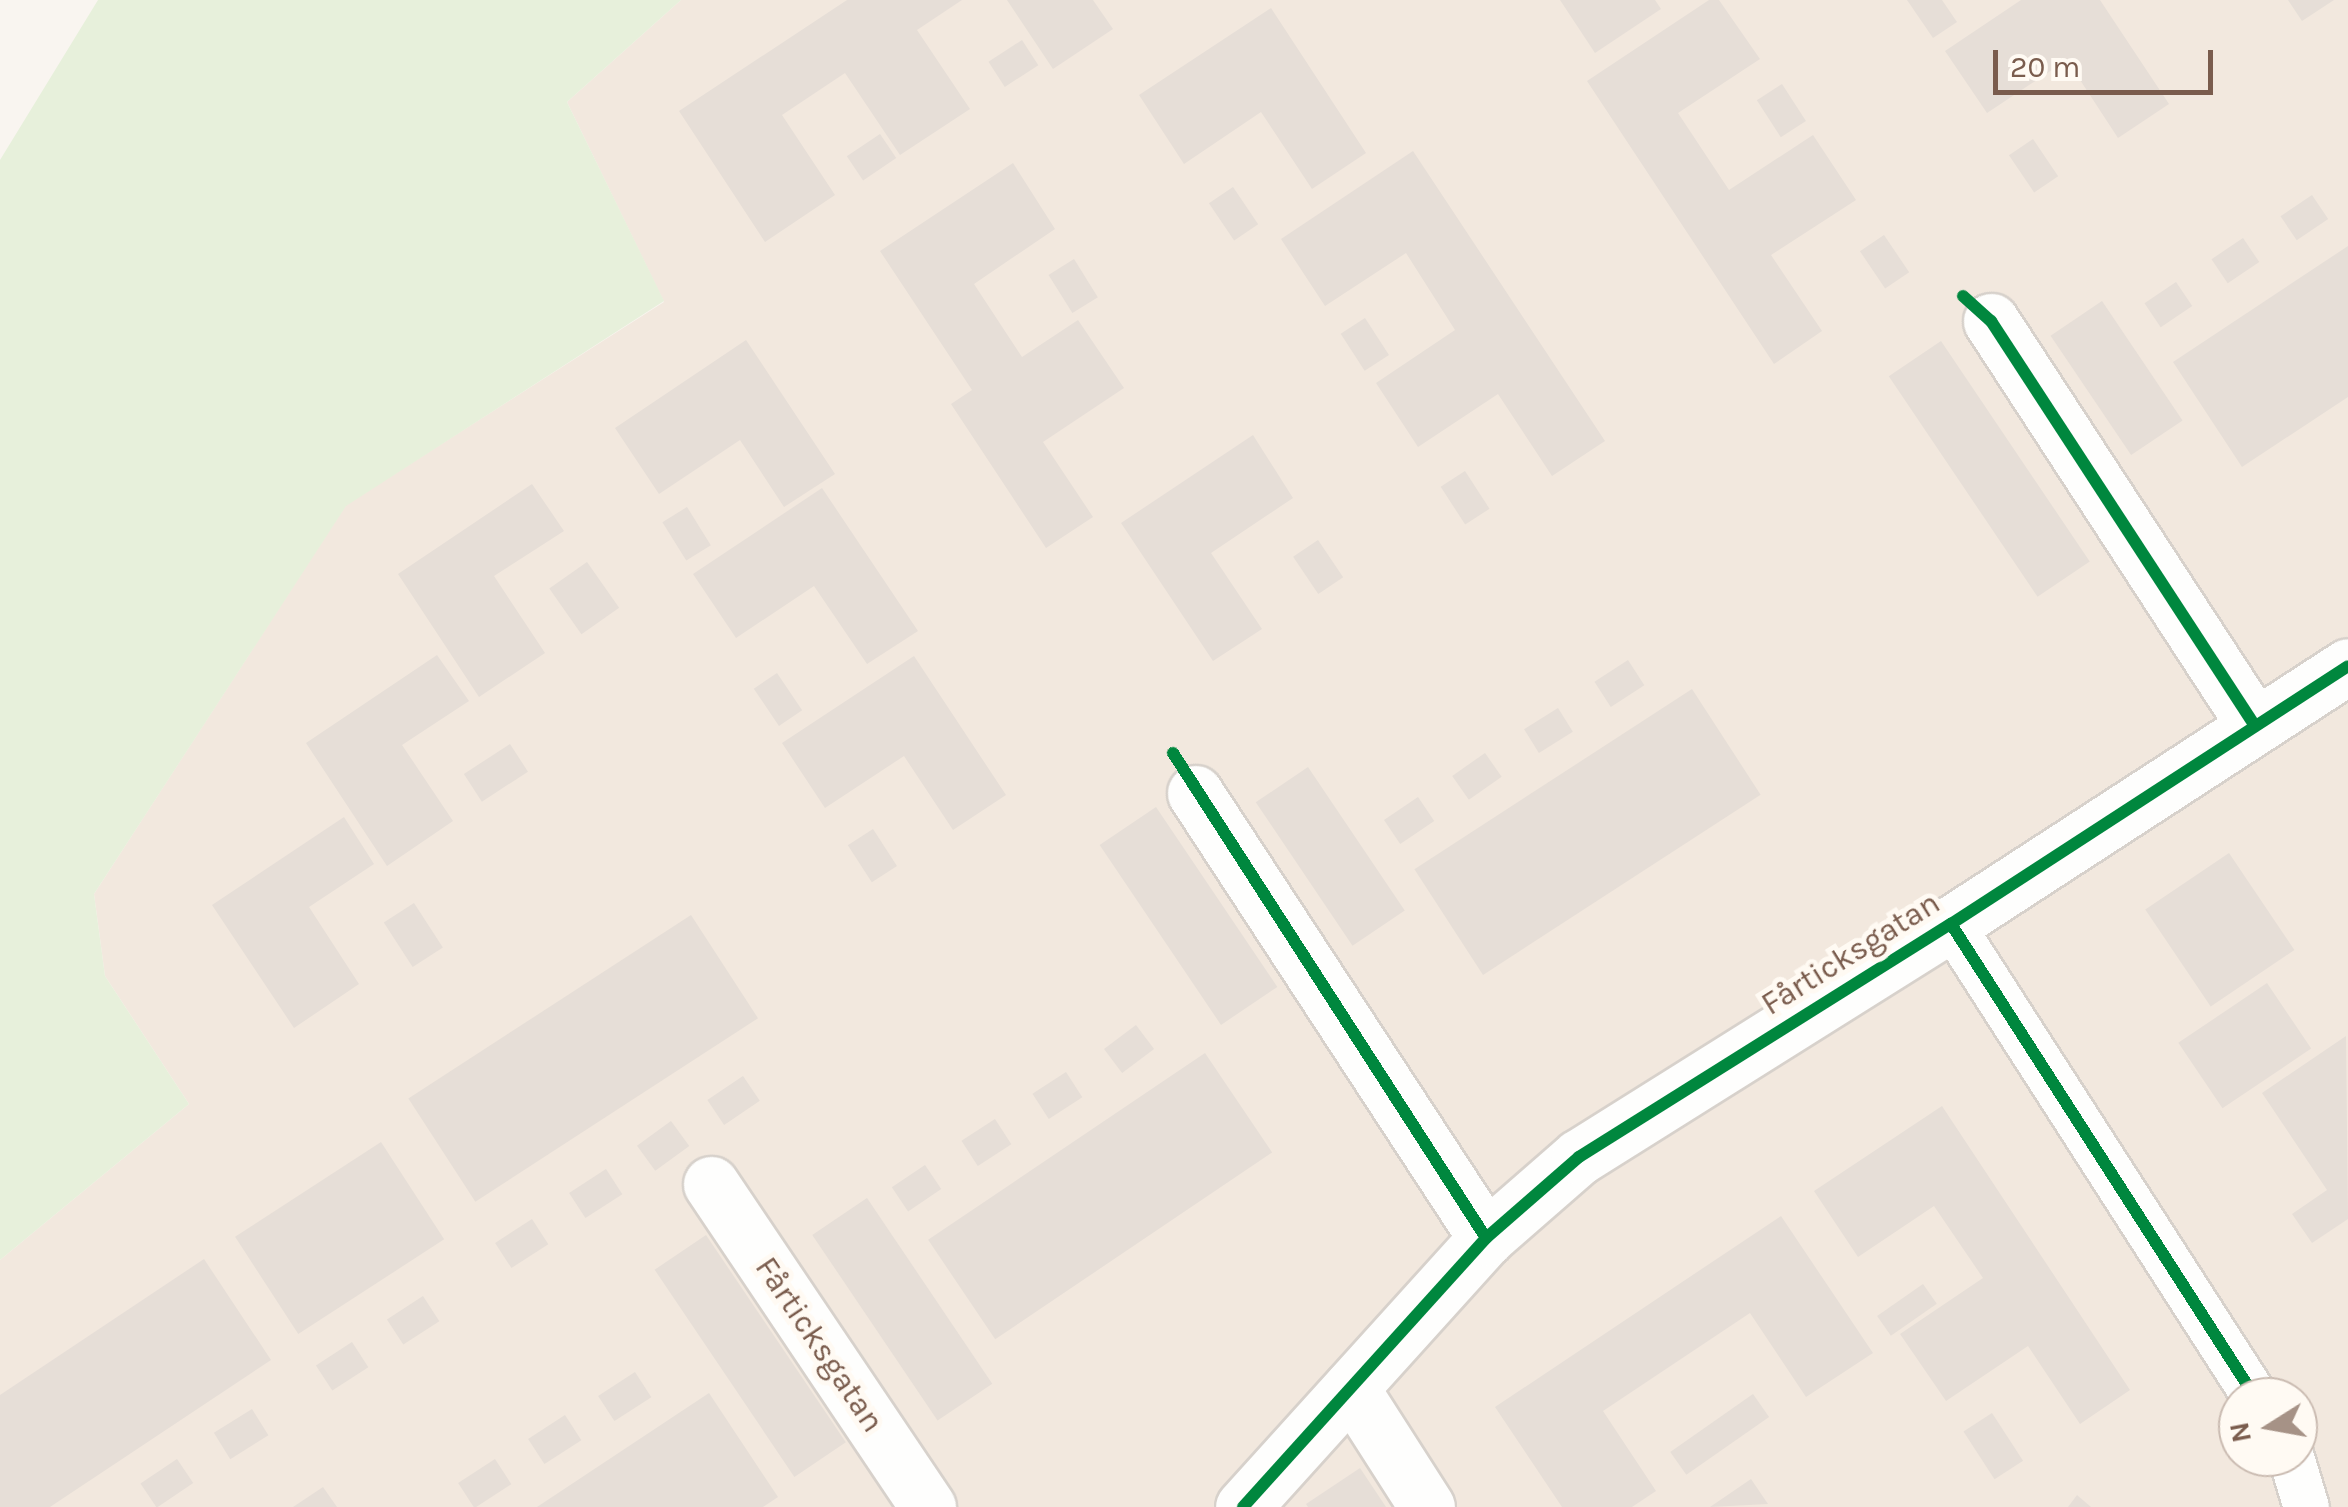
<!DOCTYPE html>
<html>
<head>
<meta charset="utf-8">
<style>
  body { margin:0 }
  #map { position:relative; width:2348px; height:1507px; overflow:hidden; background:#f9f5f0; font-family:Karla,sans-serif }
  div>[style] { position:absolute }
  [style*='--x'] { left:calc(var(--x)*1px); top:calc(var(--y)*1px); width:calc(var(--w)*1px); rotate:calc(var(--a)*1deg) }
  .residential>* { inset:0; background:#f2e8de }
  .green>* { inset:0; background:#e7f0db }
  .building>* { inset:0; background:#e6ded7; transform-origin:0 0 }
  .roads { filter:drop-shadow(2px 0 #d7d1cb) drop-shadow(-2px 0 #d7d1cb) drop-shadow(0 2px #d7d1cb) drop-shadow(0 -2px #d7d1cb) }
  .lane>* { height:45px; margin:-22.5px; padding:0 22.5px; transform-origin:22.5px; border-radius:22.5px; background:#fefefd }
  .street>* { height:55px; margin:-27.5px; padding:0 27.5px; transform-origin:27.5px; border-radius:27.5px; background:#fefefd }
  .cycleway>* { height:12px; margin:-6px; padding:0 6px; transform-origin:6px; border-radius:6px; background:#00873e }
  span { translate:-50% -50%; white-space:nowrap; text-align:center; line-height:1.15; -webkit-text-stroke:10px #fffaf3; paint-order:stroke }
  .street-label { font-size:32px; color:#7a5c4d }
  .north { position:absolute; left:2218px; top:1377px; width:100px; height:100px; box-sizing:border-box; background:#fffaf3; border:2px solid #cabbb1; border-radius:50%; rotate:259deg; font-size:28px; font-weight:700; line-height:40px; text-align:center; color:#7a5c4d }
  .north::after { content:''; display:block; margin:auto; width:35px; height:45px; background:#a69286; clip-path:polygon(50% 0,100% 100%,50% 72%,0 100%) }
  .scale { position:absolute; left:1993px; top:50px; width:220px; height:45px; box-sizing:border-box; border:5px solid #7a5c4d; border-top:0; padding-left:12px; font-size:30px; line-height:35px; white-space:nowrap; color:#7a5c4d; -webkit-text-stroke:8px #fffaf3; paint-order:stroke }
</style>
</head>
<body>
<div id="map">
  <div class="residential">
    <i style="clip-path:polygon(evenodd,681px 0,2348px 0,2348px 1507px,0 1507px,0 1260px,189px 1104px,105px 976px,94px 894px,346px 505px,664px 302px,567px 102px,681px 0,2238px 1397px,2298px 1397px,2298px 1457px,2238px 1457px,2238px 1397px)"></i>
  </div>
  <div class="green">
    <i style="clip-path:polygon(98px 0,681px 0,567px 102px,664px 301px,346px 506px,94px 894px,105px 976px,189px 1104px,0 1260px,0 160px)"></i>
  </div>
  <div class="building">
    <i style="clip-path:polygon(847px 0,962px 0,917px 30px,970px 109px,900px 155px,845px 73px,782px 115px,835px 195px,765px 242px,679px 111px)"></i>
    <i style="clip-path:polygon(1007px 0,1093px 0,1113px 29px,1053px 69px)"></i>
    <i style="clip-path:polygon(1560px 0,1655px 0,1661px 9px,1595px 53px)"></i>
    <i style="clip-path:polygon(1709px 0,1719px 0,1760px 59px,1678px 113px,1729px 190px,1813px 135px,1856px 200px,1771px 255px,1822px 331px,1774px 364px,1587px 81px)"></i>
    <i style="clip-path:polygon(1907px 0,1942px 0,1957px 22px,1933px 38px)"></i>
    <i style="clip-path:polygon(2021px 0,2100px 0,2169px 104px,2118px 138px,2067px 60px,1987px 113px,1945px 51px)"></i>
    <i style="clip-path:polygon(2288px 0,2334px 0,2302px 21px)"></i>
    <i style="clip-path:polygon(1271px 8px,1366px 153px,1312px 189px,1261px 112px,1184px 164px,1139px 95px)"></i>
    <i style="left:1022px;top:40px;width:30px;height:40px;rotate:57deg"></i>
    <i style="left:1782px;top:84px;width:44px;height:30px;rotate:57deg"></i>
    <i style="left:880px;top:134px;width:29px;height:40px;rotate:56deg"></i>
    <i style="left:2033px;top:139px;width:45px;height:29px;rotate:56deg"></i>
    <i style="clip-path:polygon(1413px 151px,1605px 441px,1552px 476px,1498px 394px,1418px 447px,1376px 383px,1455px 330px,1406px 253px,1325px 306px,1281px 239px)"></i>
    <i style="clip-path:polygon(1013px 163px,1055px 229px,974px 284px,1022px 357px,1078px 320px,1124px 388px,1043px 442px,1093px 517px,1046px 548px,951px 404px,972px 390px,880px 251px)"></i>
    <i style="left:1233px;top:187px;width:45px;height:29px;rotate:56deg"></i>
    <i style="left:2312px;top:195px;width:29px;height:38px;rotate:56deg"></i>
    <i style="left:1884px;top:235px;width:45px;height:29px;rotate:56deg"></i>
    <i style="left:2243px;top:238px;width:29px;height:38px;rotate:56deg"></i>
    <i style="clip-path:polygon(2348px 246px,2348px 397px,2242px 467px,2173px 362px)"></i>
    <i style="left:1074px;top:259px;width:45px;height:30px;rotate:58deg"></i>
    <i style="left:2176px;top:282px;width:29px;height:38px;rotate:56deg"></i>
    <i style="left:2102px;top:301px;width:144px;height:62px;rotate:56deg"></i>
    <i style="left:1365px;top:318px;width:44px;height:29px;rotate:57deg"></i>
    <i style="clip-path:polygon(746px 340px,835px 474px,784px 507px,740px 440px,659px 494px,615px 428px)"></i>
    <i style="left:1941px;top:341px;width:266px;height:63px;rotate:56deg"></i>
    <i style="clip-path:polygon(1253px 435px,1293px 498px,1211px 553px,1262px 629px,1213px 661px,1121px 523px)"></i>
    <i style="left:1465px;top:471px;width:45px;height:29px;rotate:57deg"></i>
    <i style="clip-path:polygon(532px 484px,564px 531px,494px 576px,545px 653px,479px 697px,398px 574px)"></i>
    <i style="clip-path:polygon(822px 488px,918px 631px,867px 664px,814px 586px,736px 638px,693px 574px)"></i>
    <i style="left:687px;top:507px;width:45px;height:29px;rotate:58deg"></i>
    <i style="left:1318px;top:540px;width:45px;height:30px;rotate:56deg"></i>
    <i style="left:587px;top:562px;width:56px;height:46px;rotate:55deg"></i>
    <i style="clip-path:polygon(437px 655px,469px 701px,402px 745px,453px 821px,387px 866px,306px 743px)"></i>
    <i style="clip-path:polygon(914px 656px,1006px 795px,953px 830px,904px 756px,825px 808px,782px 743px)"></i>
    <i style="left:1628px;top:660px;width:30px;height:40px;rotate:57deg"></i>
    <i style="left:777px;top:673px;width:45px;height:28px;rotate:56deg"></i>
    <i style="left:1692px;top:689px;width:126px;height:331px;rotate:57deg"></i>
    <i style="left:1558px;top:708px;width:28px;height:40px;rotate:58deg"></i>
    <i style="left:510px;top:744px;width:33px;height:55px;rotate:57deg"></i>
    <i style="left:1485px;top:753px;width:29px;height:40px;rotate:55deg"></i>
    <i style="left:1308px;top:767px;width:173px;height:63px;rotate:56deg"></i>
    <i style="left:1418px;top:797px;width:29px;height:41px;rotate:56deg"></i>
    <i style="left:1156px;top:807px;width:217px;height:68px;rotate:56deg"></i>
    <i style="clip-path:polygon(344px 817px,374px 864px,309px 907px,359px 984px,294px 1028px,212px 905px)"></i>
    <i style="left:873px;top:829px;width:44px;height:30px;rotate:57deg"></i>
    <i style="left:2229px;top:853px;width:117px;height:101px;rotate:56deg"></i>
    <i style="left:414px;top:903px;width:53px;height:36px;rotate:57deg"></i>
    <i style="left:691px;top:915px;width:123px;height:337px;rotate:57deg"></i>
    <i style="left:2267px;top:983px;width:79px;height:107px;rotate:56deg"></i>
    <i style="left:1136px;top:1025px;width:30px;height:40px;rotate:53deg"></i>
    <i style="clip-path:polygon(2346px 1036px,2348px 1219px,2312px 1243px,2292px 1214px,2327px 1190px,2262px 1093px)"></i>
    <i style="left:1205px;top:1053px;width:120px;height:334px;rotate:56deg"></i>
    <i style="left:1066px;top:1072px;width:30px;height:40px;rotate:57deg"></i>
    <i style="left:743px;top:1076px;width:30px;height:43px;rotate:56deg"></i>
    <i style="clip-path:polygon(1942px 1106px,2130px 1390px,2080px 1424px,2028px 1346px,1946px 1401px,1900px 1334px,1983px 1278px,1934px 1206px,1858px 1257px,1814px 1191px)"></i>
    <i style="left:995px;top:1119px;width:30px;height:40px;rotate:57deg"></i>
    <i style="left:671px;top:1121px;width:31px;height:42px;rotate:54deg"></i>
    <i style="left:381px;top:1142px;width:116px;height:174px;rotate:57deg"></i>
    <i style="left:925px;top:1165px;width:29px;height:40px;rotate:56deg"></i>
    <i style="left:606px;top:1169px;width:30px;height:44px;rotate:57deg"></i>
    <i style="left:867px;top:1198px;width:224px;height:66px;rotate:56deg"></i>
    <i style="clip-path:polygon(1781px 1216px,1873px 1353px,1806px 1397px,1750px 1313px,1603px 1411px,1656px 1491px,1632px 1507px,1562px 1507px,1495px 1407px)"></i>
    <i style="left:532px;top:1219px;width:30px;height:44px;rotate:57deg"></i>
    <i style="left:706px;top:1235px;width:250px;height:62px;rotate:56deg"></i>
    <i style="clip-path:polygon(204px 1259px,271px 1360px,50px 1507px,0 1507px,0 1395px)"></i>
    <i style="left:1923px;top:1284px;width:24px;height:56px;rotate:55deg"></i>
    <i style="left:423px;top:1296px;width:30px;height:43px;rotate:57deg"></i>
    <i style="left:352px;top:1342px;width:30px;height:43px;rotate:57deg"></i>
    <i style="left:635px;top:1372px;width:30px;height:44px;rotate:57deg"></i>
    <i style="clip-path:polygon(709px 1393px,778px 1497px,763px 1507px,537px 1507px)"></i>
    <i style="left:1753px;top:1394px;width:28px;height:101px;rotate:55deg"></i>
    <i style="left:252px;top:1409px;width:31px;height:45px;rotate:58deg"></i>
    <i style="left:1992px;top:1413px;width:57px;height:34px;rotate:57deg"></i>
    <i style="left:565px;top:1415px;width:30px;height:44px;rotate:57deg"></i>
    <i style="left:177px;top:1459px;width:29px;height:44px;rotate:56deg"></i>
    <i style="left:495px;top:1459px;width:30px;height:44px;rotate:57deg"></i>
    <i style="clip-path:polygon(1360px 1468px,1386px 1507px,1308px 1507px,1306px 1504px)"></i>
    <i style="clip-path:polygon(1751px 1479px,1768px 1504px,1710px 1507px)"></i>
    <i style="clip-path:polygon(323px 1487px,337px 1507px,293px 1507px)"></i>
    <i style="clip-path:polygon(2077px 1495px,2091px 1507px,2068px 1507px)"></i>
  </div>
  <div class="roads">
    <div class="lane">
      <i style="--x:1951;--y:924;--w:562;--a:57.27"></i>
      <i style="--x:2291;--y:1457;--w:52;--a:73.3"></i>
    </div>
    <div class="street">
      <i style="--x:1991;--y:321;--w:483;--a:56.9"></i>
      <i style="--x:1195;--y:793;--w:532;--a:56.82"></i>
      <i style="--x:711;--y:1184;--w:389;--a:56.1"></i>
      <i style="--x:1351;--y:1388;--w:141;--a:57.4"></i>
      <i style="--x:1243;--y:1507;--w:363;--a:-47.9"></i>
      <i style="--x:1486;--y:1238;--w:123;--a:-41.1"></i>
      <i style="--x:1579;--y:1157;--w:439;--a:-32.1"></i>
      <i style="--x:1951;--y:924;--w:473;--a:-33"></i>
    </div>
  </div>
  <div class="cycleway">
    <i style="--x:1963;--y:296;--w:38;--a:42"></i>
    <i style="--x:1991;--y:321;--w:483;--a:56.9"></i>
    <i style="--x:1173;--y:753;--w:577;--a:57.16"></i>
    <i style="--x:1951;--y:924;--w:562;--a:57.27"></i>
    <i style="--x:1243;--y:1507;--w:363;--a:-47.9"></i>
    <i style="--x:1486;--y:1238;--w:123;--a:-41.1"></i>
    <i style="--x:1579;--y:1157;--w:439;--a:-32.1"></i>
    <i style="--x:1951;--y:924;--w:473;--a:-33"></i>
  </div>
  <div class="street-label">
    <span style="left:1851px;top:954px;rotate:-32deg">Fårticksgatan</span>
    <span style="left:819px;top:1345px;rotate:56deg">Fårticksgatan</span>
  </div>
  <div class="north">N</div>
  <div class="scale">20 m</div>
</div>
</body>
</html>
